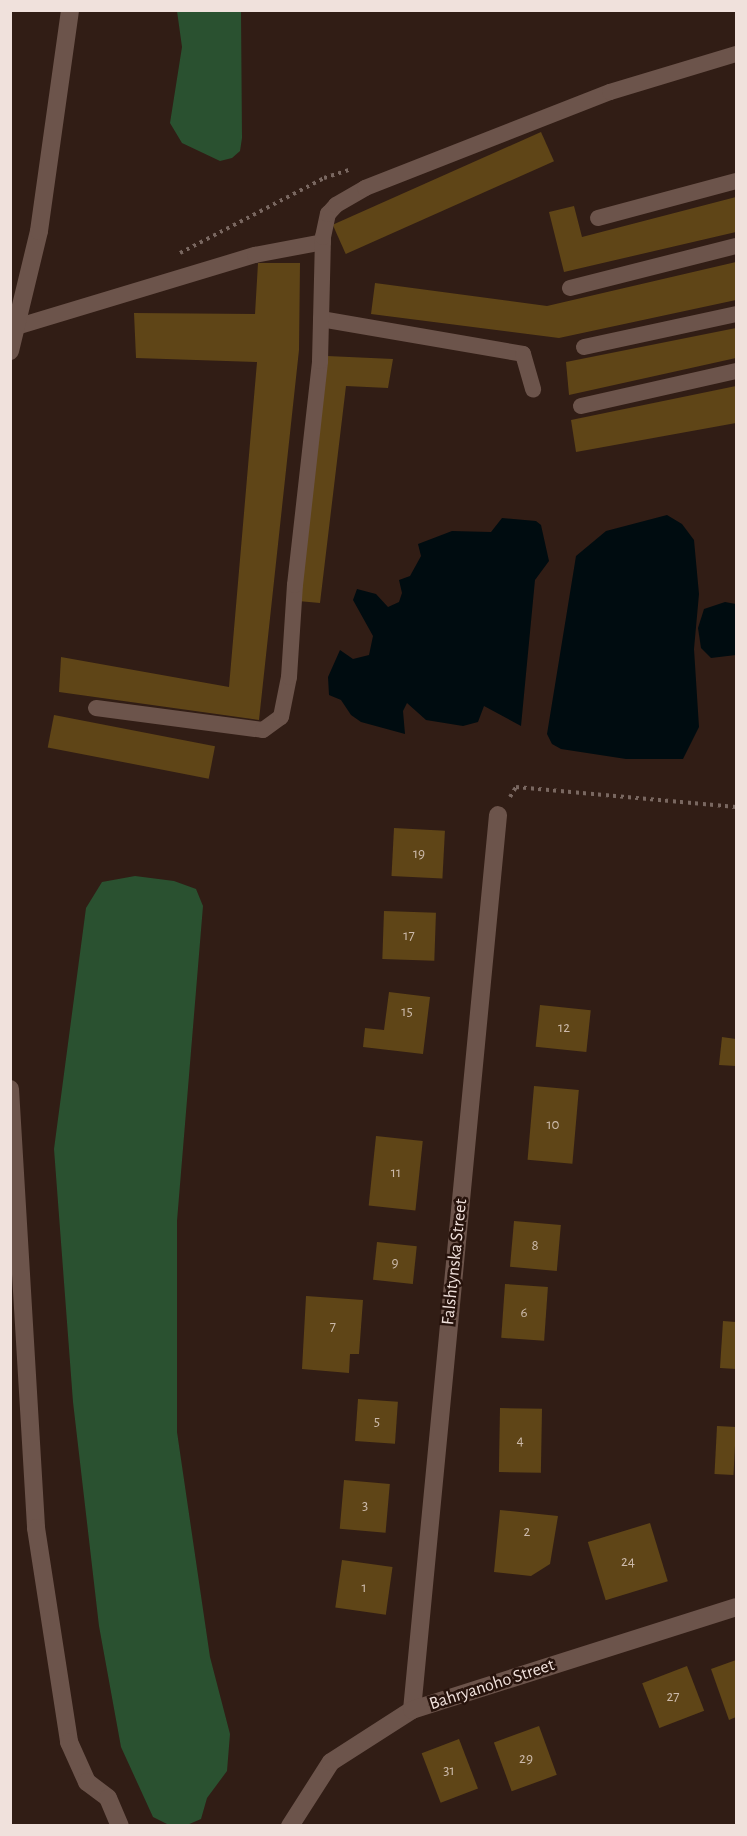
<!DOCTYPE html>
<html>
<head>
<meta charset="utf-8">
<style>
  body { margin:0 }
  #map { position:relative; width:747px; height:1836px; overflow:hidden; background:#311d15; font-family:"Alegreya Sans",sans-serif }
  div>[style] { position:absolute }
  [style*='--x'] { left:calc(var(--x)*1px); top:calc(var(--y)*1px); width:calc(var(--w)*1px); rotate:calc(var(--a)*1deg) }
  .forest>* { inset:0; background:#2a5130 }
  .water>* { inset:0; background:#000c10 }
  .building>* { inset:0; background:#5f4517; transform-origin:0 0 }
  .path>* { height:4px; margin-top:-2px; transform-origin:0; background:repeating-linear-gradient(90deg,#796760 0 3px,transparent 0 7.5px) }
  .lane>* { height:16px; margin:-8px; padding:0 8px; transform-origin:8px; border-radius:8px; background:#6c544b }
  .street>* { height:18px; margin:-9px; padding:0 9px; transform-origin:9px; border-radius:9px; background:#6c544b }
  span { translate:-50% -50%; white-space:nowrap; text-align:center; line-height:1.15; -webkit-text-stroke:5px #27130c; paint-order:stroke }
  .number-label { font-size:15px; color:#ccbaab }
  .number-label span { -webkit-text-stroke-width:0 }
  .street-label { font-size:18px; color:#f0e1dc }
  .frame { position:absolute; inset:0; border:12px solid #f0e1dc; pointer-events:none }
</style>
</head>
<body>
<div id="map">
  <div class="forest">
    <i style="clip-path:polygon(177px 11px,241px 11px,242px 138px,240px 151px,232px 158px,220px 161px,182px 143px,170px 123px,182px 47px)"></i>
    <i style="clip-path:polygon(135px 876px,174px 881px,196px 889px,203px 906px,177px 1221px,177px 1432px,210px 1657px,230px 1734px,227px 1771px,207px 1798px,201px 1819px,187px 1825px,169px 1825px,153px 1817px,121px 1747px,99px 1626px,73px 1402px,54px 1149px,86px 908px,102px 882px)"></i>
  </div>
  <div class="water">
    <i style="clip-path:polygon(667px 515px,682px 524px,694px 540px,699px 594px,694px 649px,699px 727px,683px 759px,626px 759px,561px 749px,552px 744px,547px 734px,576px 556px,606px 531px)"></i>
    <i style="clip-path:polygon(502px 518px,536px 521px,541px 525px,549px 561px,535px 580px,521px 726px,484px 706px,478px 722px,463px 726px,426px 720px,407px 703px,403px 711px,405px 734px,361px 722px,351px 715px,341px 700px,329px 695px,328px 677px,340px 650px,353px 659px,369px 655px,373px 636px,353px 600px,357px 589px,376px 594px,388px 607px,399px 602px,402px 593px,399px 580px,410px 576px,421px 556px,418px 544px,452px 531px,491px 532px)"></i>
    <i style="clip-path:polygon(725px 602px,736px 604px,736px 655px,711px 658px,701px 648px,698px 628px,704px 609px)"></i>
  </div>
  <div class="building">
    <i style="left:541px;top:132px;width:32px;height:228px;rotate:66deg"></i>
    <i style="clip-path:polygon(736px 197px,736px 232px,564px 272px,549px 212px,574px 206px,582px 237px)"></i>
    <i style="clip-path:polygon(736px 262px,736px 300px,559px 338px,371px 314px,375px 283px,547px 306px)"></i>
    <i style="clip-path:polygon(258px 263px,300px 263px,299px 350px,259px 720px,59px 692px,61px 657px,229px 687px,257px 362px,136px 358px,134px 313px,255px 314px)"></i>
    <i style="clip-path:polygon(736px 328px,736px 358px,569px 395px,566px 362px)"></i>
    <i style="clip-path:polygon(327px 356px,393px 359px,388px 388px,346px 386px,320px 603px,298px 601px)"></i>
    <i style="clip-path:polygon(736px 386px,736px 423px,576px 452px,571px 420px)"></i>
    <i style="left:54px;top:715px;width:164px;height:33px;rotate:11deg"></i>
    <i style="left:394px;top:828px;width:51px;height:48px;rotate:3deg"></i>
    <i style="left:384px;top:911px;width:52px;height:48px;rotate:2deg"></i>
    <i style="clip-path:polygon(389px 992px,430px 997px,423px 1054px,363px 1047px,365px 1028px,384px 1030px)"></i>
    <i style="left:540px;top:1005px;width:51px;height:42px;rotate:6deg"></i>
    <i style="clip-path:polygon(722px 1037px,736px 1039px,736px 1066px,719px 1065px)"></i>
    <i style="left:534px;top:1086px;width:45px;height:74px;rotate:5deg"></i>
    <i style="left:376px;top:1136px;width:47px;height:70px;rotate:6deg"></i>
    <i style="left:514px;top:1221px;width:47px;height:46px;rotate:5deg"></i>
    <i style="left:377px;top:1242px;width:40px;height:38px;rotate:6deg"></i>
    <i style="left:505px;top:1284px;width:43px;height:54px;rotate:4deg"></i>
    <i style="clip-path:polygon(306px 1296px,363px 1300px,359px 1354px,350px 1354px,349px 1373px,302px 1369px)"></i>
    <i style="clip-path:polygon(723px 1321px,736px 1322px,736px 1369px,720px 1368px)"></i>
    <i style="left:358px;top:1399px;width:40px;height:42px;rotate:4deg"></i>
    <i style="left:500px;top:1408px;width:42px;height:64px;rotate:1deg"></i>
    <i style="left:717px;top:1426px;width:19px;height:48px;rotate:3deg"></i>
    <i style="left:344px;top:1480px;width:46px;height:49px;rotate:5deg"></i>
    <i style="clip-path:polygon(500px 1510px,558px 1516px,550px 1564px,531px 1576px,494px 1572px)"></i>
    <i style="left:650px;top:1523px;width:61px;height:65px;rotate:73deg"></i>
    <i style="left:342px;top:1560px;width:51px;height:48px;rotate:8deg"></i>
    <i style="clip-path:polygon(736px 1660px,736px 1717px,729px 1720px,711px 1669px)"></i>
    <i style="left:687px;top:1666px;width:48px;height:48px;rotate:69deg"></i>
    <i style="left:539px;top:1726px;width:52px;height:48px;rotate:70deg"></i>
    <i style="left:459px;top:1739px;width:53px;height:40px;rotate:69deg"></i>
  </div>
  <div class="path">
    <i style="--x:180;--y:253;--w:162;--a:-27.5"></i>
    <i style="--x:324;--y:178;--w:28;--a:-18"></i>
    <i style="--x:510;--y:797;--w:12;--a:-59"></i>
    <i style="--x:516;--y:787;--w:221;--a:5.2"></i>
  </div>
  <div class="lane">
    <i style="--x:598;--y:218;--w:143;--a:-15"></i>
    <i style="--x:570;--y:288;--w:171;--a:-14.2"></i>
    <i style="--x:321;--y:319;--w:205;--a:9.8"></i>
    <i style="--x:523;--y:354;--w:37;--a:74"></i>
    <i style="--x:16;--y:327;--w:250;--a:-16.8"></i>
    <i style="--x:255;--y:255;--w:69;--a:-10.8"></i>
    <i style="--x:584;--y:347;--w:156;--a:-12.2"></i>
    <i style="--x:581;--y:406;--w:159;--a:-12.7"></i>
    <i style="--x:96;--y:708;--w:168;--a:7.5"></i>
    <i style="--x:263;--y:730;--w:22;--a:-36"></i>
    <i style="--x:281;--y:717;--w:41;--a:-78.7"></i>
    <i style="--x:289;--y:677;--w:92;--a:-86.3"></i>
    <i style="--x:295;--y:585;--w:225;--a:-83.6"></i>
    <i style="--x:320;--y:361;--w:124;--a:-88.6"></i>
    <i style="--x:323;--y:237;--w:24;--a:-78"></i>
    <i style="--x:328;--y:214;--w:12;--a:-48"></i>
    <i style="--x:336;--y:205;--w:34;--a:-30"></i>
    <i style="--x:365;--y:188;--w:263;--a:-21.4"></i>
    <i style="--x:610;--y:92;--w:132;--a:-16.8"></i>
  </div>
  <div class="street">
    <i style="--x:10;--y:351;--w:123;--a:-76.4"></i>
    <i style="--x:39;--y:231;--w:223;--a:-82"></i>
    <i style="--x:10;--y:1089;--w:440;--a:86.6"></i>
    <i style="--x:36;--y:1528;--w:217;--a:81.2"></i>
    <i style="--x:69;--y:1742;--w:44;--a:65.8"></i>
    <i style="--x:87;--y:1782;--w:26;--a:37"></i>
    <i style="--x:108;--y:1798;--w:30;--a:67"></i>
    <i style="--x:412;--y:1710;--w:899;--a:-84.51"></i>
    <i style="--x:290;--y:1826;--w:76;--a:-57.4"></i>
    <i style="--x:331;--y:1762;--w:96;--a:-32.7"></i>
    <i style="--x:412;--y:1710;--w:340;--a:-17.6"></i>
  </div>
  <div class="number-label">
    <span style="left:419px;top:854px">19</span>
    <span style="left:409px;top:936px">17</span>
    <span style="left:407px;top:1012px">15</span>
    <span style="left:564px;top:1028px">12</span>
    <span style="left:553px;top:1125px">10</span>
    <span style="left:396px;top:1173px">11</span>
    <span style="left:535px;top:1246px">8</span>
    <span style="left:395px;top:1263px">9</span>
    <span style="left:524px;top:1313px">6</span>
    <span style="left:333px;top:1327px">7</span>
    <span style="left:377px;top:1422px">5</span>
    <span style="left:520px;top:1441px">4</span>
    <span style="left:365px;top:1506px">3</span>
    <span style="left:527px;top:1532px">2</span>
    <span style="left:628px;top:1562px">24</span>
    <span style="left:364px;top:1588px">1</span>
    <span style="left:673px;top:1697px">27</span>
    <span style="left:526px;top:1759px">29</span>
    <span style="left:449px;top:1771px">31</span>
  </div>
  <div class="street-label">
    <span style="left:455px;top:1262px;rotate:-84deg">Falshtynska Street</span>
    <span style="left:492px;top:1685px;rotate:-18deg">Bahryanoho Street</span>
  </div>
  <div class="frame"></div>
</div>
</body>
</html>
